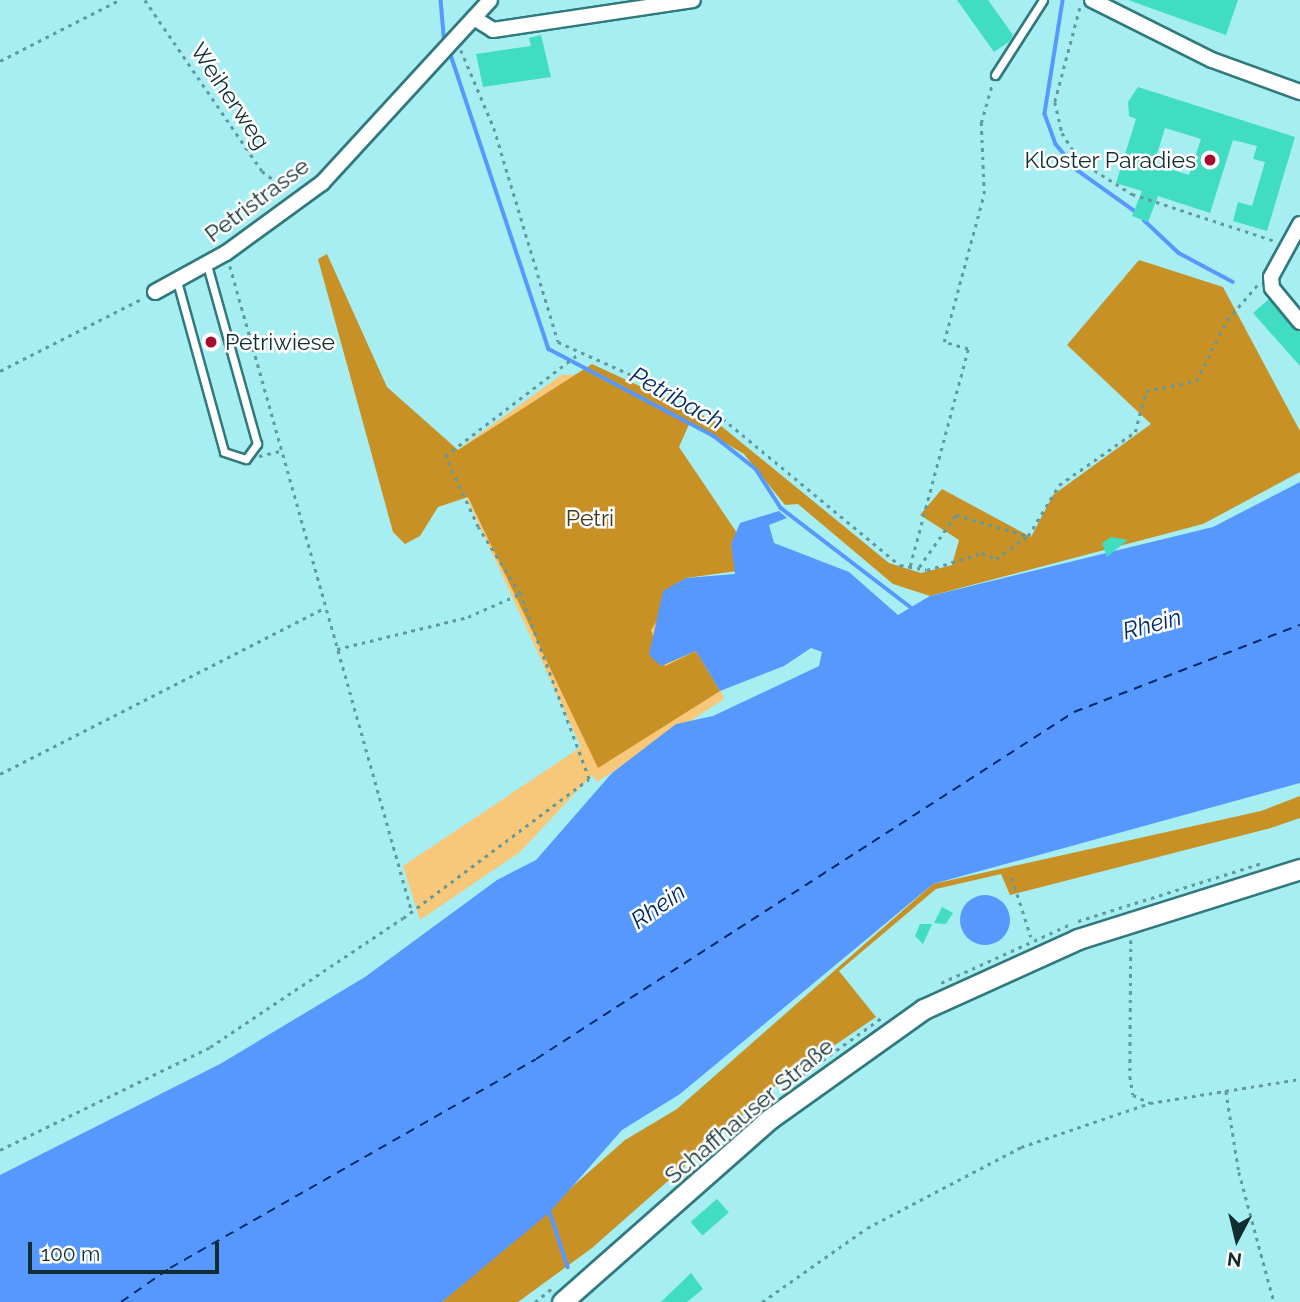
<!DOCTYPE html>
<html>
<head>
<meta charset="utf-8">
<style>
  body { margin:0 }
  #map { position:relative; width:1300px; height:1302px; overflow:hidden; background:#a6eef1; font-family:Raleway,sans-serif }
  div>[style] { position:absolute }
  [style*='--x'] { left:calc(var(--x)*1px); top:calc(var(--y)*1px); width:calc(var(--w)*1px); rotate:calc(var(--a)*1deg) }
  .green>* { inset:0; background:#f7c879 }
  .forest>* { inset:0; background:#c89125 }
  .water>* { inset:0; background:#5798ff }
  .round { border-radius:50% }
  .stream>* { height:3.5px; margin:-1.75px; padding:0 1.75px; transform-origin:1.75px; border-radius:1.75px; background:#5798ff }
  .ferry>* { height:2px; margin-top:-1px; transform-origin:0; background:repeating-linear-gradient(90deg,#012a68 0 9px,transparent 0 16px) }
  .building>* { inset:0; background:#40ddc3; transform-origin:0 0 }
  .path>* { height:2.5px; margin-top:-1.25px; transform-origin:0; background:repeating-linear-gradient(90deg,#64999b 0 3.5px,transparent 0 8.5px) }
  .roads { filter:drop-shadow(2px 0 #31797d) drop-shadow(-2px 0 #31797d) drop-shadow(0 2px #31797d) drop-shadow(0 -2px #31797d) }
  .lane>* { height:7px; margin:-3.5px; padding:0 3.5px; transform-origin:3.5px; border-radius:3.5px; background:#fff }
  .street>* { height:14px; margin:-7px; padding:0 7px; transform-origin:7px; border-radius:7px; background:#fff }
  .secondary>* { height:19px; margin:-9.5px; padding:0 9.5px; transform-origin:9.5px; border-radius:9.5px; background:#fff }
  .dots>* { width:19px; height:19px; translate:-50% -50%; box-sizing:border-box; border:4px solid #fff; border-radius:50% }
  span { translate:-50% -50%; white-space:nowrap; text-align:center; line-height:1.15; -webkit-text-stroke:5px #fff; paint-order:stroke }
  .street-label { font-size:23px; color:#102e2f }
  .poi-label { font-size:23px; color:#102e2f }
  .right { translate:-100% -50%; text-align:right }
  .left { translate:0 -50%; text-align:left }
  .park-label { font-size:23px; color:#443721 }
  .water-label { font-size:24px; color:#012a68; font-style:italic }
  .north { position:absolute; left:1202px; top:1204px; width:70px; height:70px; -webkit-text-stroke:5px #fff; paint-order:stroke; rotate:187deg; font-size:19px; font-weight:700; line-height:28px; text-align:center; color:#102e2f }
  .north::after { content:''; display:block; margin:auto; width:24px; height:32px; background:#102e2f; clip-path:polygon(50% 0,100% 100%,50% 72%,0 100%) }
  .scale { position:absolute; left:28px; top:1242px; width:191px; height:32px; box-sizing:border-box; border:4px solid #102e2f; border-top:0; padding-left:9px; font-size:21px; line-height:24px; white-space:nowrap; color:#102e2f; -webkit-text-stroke:5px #fff; paint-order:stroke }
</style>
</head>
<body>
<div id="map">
  <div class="green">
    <i style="clip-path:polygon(601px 374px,724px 699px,597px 782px,592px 775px,520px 852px,420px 920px,403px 866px,581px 747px,448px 457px,561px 375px)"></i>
  </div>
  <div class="forest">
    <i style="clip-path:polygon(327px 254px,387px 387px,458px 450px,592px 364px,715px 421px,889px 563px,921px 573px,952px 565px,959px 540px,920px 515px,942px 489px,1031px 537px,1053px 495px,1151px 424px,1067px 345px,1139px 260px,1223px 287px,1300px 431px,1300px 472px,1203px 524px,930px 596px,893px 584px,798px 504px,785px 505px,744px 454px,690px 422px,679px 447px,737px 533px,731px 544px,737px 571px,686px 578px,651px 630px,665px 666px,696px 651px,720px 691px,598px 768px,468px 497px,438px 507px,420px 536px,405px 544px,393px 532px,318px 259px)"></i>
    <i style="clip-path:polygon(1300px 796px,1300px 818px,1271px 828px,1010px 895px,1001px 874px,936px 889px,839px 971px,876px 1017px,778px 1084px,592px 1248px,518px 1302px,442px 1302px,625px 1140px,677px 1109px,933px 884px,1261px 811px)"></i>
  </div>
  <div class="water">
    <i style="clip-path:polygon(1300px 482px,1300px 783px,933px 884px,680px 1094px,622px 1130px,550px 1212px,442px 1302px,0 1302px,0 1175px,220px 1064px,365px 977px,497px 880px,536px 860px,612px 773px,676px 724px,713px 716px,819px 666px,822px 652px,811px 648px,784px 666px,720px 691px,696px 651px,661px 666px,649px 655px,663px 591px,686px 578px,735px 574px,731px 544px,740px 523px,779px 511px,787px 518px,769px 525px,774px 543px,849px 572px,898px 615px,930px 596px,1213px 527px)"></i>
    <i class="round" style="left:960px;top:895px;width:50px;height:50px"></i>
  </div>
  <div class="stream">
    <i style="--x:441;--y:0;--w:37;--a:85"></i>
    <i style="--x:1063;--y:1;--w:114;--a:99.1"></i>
    <i style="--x:1045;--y:114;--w:32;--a:70"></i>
    <i style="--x:1056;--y:144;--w:33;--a:51"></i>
    <i style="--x:1077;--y:170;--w:72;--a:35.4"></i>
    <i style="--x:451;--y:55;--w:310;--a:71.6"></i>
    <i style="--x:549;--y:349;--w:187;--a:27.8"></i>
    <i style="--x:714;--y:436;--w:53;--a:38.2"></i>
    <i style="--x:756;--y:469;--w:46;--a:57.3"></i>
    <i style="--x:781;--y:508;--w:165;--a:37.4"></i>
    <i style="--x:1144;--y:220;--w:48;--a:43.3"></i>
    <i style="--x:1179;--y:253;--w:61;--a:28.2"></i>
    <i style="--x:550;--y:1212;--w:58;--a:71.9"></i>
  </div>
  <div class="ferry">
    <i style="--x:121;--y:1302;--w:60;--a:-34.8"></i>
    <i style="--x:170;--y:1268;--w:421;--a:-29.7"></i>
    <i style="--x:536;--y:1059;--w:640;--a:-32.82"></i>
    <i style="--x:1074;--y:712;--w:242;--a:-21.1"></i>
  </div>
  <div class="building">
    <i style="clip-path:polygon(957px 0,988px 0,1013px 35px,1010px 41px,994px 52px)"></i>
    <i style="clip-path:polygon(1128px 0,1238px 0,1226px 35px)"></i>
    <i style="clip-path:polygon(541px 35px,551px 77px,483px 87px,476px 54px,531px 46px,529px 38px)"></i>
    <i style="clip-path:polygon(evenodd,1138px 87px,1295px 137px,1267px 231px,1233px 221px,1238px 202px,1252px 206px,1265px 162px,1253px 159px,1257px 146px,1233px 140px,1210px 213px,1158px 196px,1148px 222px,1132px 216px,1142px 191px,1116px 183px,1136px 119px,1129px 116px,1128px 102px,1138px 87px,1165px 128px,1201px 139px,1189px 175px,1154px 164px,1165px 128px)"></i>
    <i style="clip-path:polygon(1269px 299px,1300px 332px,1300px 366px,1253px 313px)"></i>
    <i style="clip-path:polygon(1111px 537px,1128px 540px,1107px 557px,1102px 543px)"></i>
    <i style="clip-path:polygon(942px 907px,953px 913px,946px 924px,934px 923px)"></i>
    <i style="clip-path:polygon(920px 924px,932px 924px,923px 944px,915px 936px)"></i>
    <i style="left:717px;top:1199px;width:18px;height:35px;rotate:49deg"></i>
    <i style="clip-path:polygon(691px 1273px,703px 1289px,687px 1302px,661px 1302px)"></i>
  </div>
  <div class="path">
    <i style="--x:145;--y:0;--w:207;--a:55.6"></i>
    <i style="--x:262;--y:171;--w:34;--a:37"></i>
    <i style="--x:1080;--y:8;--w:97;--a:104.9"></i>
    <i style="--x:1055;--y:102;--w:32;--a:77"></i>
    <i style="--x:1062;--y:133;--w:33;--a:57"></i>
    <i style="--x:1080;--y:161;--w:62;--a:32.4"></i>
    <i style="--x:1132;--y:194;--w:151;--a:18.2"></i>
    <i style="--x:461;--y:50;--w:85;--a:67.1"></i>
    <i style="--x:494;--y:128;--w:223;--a:73.3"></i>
    <i style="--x:558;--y:342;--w:173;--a:24.2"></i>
    <i style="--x:716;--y:413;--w:239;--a:39.6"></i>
    <i style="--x:900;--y:565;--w:27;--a:10"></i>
    <i style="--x:927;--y:570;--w:58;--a:-17.2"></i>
    <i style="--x:982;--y:553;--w:15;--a:23"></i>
    <i style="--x:996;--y:559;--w:39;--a:-36"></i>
    <i style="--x:0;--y:61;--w:134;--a:-27.1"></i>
    <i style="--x:230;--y:266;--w:671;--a:74.27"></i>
    <i style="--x:0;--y:371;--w:161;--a:-27"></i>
    <i style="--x:259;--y:456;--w:22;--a:-13"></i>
    <i style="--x:910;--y:566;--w:225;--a:-75"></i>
    <i style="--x:968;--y:349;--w:25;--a:-164"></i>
    <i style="--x:944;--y:342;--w:153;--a:-74.9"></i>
    <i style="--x:984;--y:194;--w:71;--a:-92.4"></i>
    <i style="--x:981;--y:123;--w:40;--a:-74"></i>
    <i style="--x:919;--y:567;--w:64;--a:-54.6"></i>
    <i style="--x:956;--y:515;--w:75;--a:16.3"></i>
    <i style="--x:1028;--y:536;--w:60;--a:-58.7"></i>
    <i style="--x:1059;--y:485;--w:93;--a:-34.9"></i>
    <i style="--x:1135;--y:432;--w:42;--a:-75"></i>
    <i style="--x:1146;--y:391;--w:51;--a:-11.3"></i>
    <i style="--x:1196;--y:381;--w:68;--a:-63.1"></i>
    <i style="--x:1227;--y:320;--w:49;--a:-49.1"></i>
    <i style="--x:337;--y:649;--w:135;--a:-13.7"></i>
    <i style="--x:468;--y:617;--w:57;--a:-23.9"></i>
    <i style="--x:0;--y:774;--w:365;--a:-27.1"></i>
    <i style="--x:1012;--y:878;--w:62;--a:72.1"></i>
    <i style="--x:1078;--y:921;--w:193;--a:-17.5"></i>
    <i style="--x:1131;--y:940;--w:136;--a:90.4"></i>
    <i style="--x:1130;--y:1076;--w:19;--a:81"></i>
    <i style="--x:1133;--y:1095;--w:19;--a:25"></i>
    <i style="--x:941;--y:983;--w:141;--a:-24.4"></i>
    <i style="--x:781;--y:1090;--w:127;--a:-35.7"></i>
    <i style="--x:1226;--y:1091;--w:82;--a:80.9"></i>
    <i style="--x:1239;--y:1172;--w:135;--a:74.9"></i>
    <i style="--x:0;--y:1150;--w:234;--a:-26.1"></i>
    <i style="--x:210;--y:1047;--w:232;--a:-33.8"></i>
    <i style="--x:403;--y:918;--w:232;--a:-36.8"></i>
    <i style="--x:589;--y:779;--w:197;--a:-110.5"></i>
    <i style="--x:520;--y:594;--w:79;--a:-122.1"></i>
    <i style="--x:478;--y:527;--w:78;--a:-114.9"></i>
    <i style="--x:445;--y:456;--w:166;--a:-37.4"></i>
    <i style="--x:535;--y:1302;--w:21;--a:-39"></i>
    <i style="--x:762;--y:1302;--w:128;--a:-35.2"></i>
    <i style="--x:867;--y:1228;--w:174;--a:-27.7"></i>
    <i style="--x:1021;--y:1147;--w:136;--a:-18.8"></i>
    <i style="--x:1150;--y:1103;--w:152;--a:-9.1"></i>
  </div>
  <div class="roads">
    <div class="lane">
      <i style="--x:995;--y:75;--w:89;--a:-57.4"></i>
      <i style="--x:177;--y:281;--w:177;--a:74.6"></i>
      <i style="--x:224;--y:452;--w:23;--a:18"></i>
      <i style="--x:246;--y:459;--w:19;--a:-54"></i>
      <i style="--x:257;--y:444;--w:186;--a:-105.6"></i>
    </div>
    <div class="street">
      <i style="--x:1092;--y:0;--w:134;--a:26.6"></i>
      <i style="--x:1212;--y:60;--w:94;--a:20"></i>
      <i style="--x:474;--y:18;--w:22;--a:32"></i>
      <i style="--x:493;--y:30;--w:202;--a:-8.5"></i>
      <i style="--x:1300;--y:224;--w:60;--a:118.7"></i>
      <i style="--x:1271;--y:277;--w:11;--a:85"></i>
      <i style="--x:1272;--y:288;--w:44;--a:50.5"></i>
      <i style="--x:155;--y:292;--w:81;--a:-28.8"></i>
      <i style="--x:226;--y:253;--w:119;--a:-36.1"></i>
      <i style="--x:322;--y:183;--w:248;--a:-47.4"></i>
    </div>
    <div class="secondary">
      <i style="--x:562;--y:1302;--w:278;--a:-41.4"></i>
      <i style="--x:771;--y:1118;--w:188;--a:-35.5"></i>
      <i style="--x:924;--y:1009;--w:169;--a:-24.4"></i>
      <i style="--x:1078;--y:939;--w:233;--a:-17.5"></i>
    </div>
  </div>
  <div class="dots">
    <i style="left:1210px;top:160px;background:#a60c2d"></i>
    <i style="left:211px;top:342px;background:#a60c2d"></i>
  </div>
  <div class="street-label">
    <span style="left:230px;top:96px;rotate:56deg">Weiherweg</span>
    <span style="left:257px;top:200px;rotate:-37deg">Petristrasse</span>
    <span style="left:749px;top:1111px;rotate:-40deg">Schaffhauser Straße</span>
  </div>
  <div class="poi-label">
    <span class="right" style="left:1196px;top:160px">Kloster Paradies</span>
    <span class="left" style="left:225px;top:342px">Petriwiese</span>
  </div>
  <div class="park-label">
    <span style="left:590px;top:518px">Petri</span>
  </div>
  <div class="water-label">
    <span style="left:677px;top:398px;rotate:29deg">Petribach</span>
    <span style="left:1152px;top:624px;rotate:-15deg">Rhein</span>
    <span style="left:658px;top:906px;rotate:-35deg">Rhein</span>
  </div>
  <div class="north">N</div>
  <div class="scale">100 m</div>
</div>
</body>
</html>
